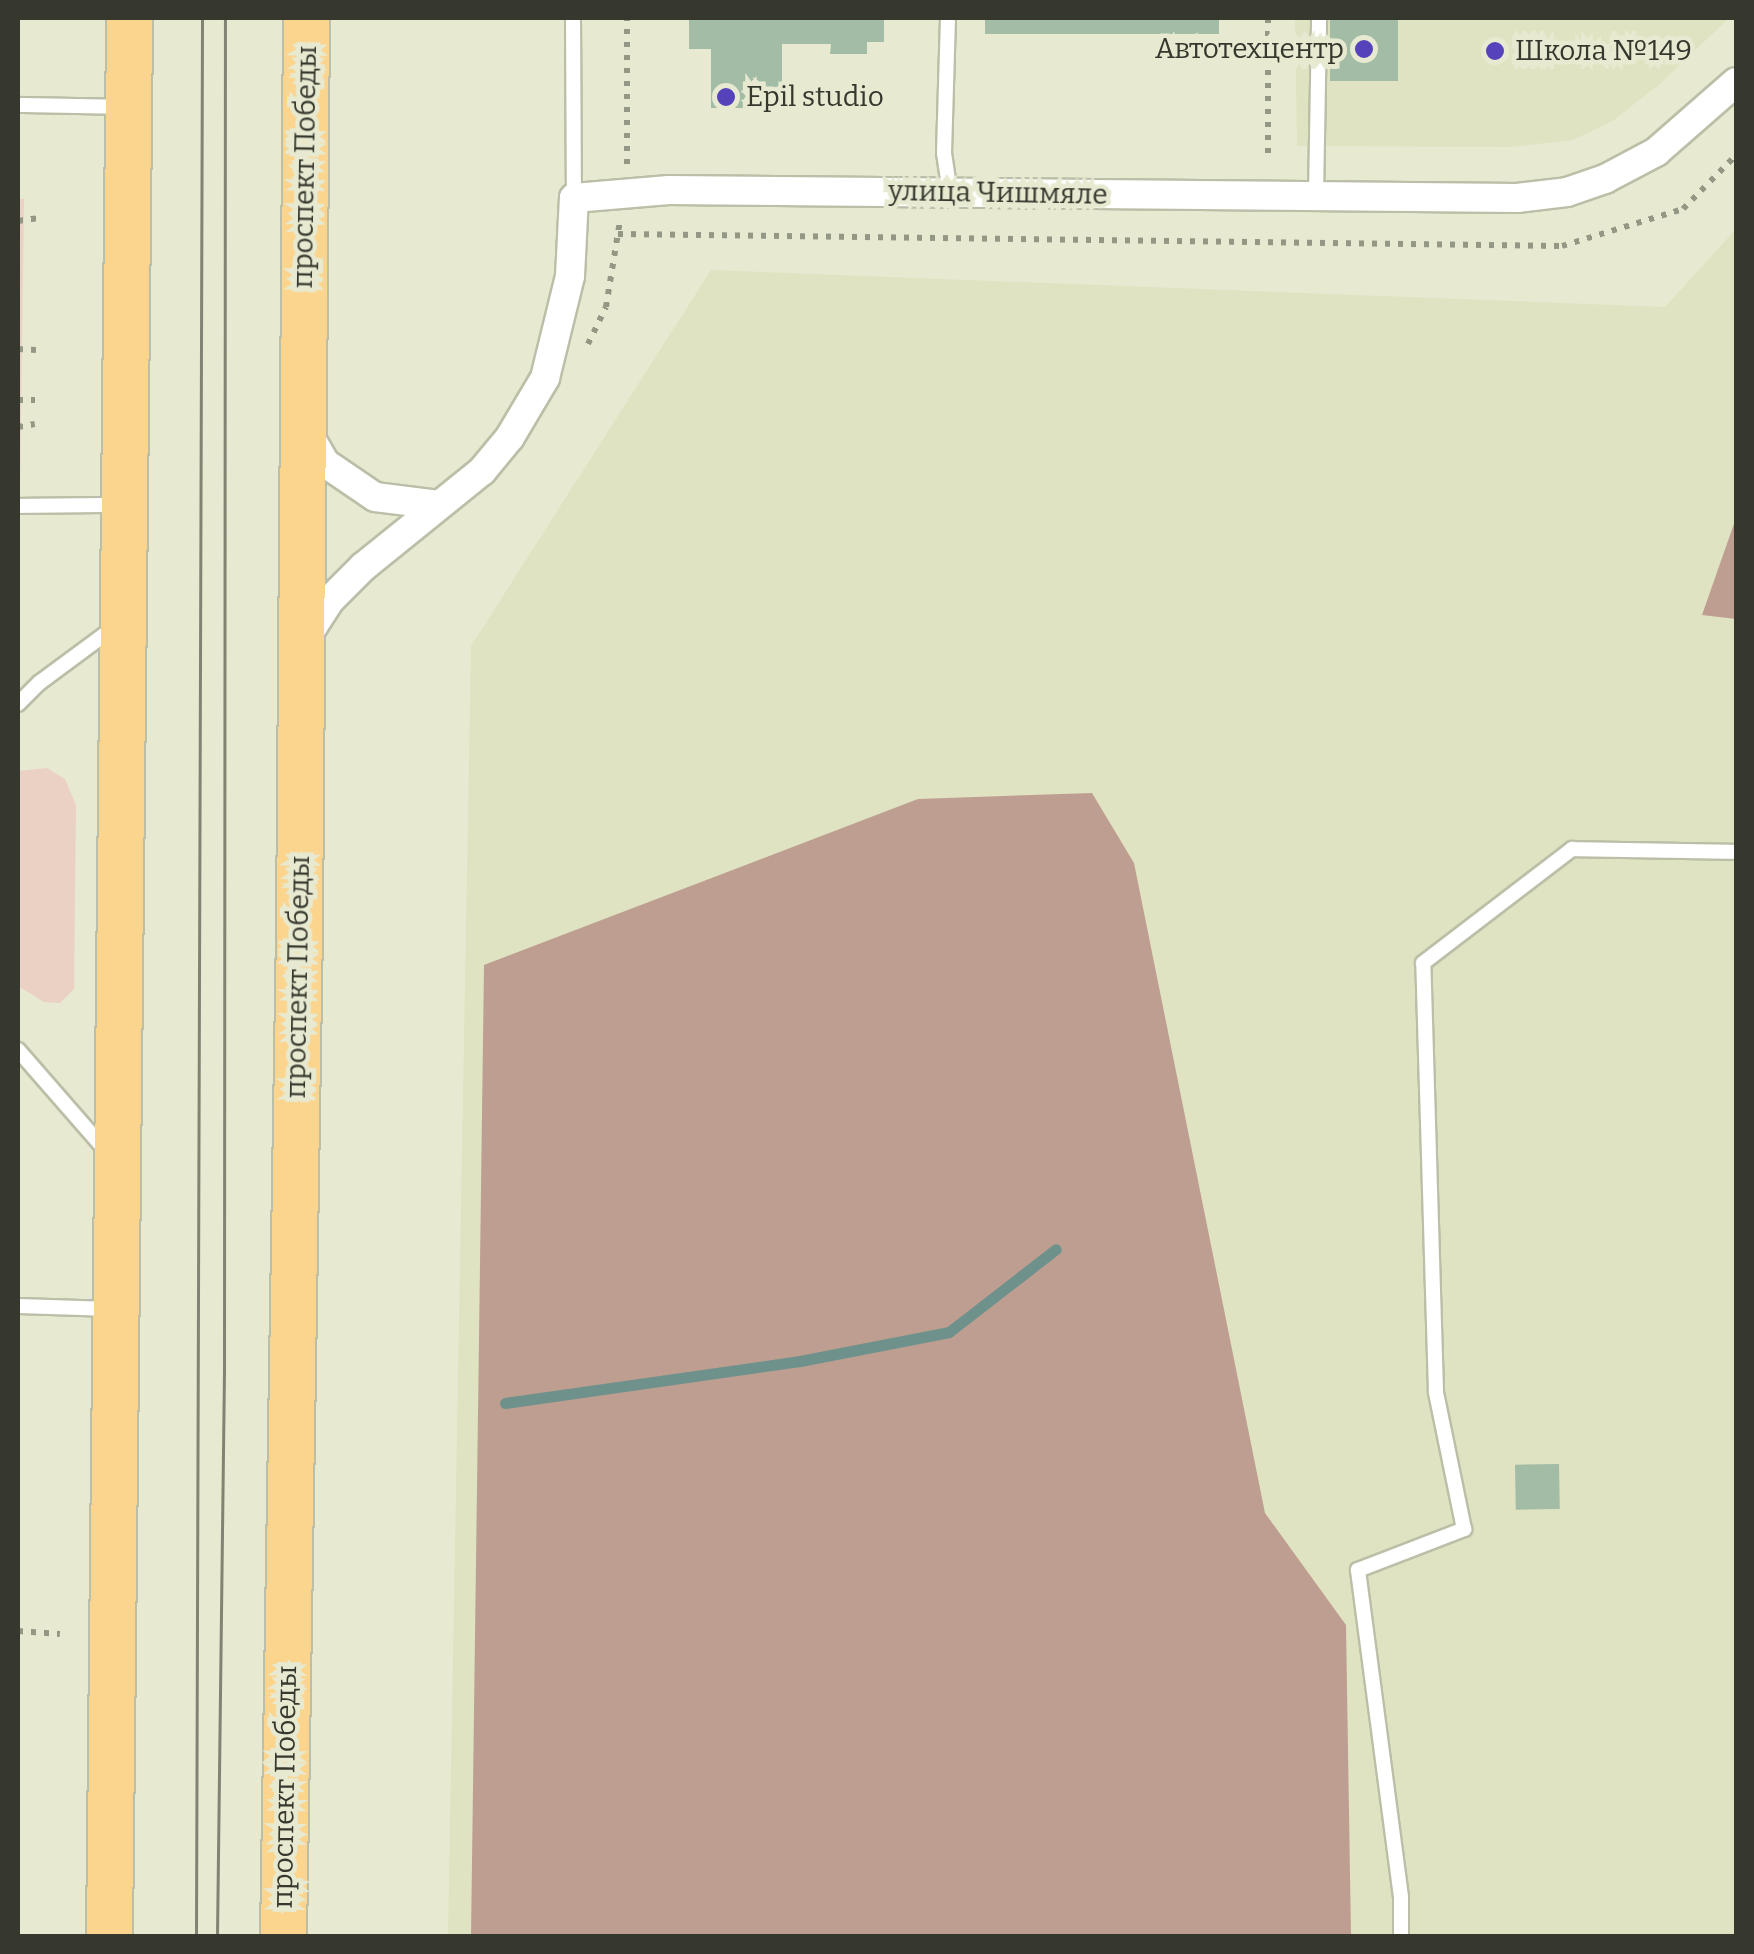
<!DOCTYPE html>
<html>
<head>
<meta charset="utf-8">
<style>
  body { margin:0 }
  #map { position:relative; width:1754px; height:1954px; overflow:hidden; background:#e7ead1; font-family:Bitter,serif }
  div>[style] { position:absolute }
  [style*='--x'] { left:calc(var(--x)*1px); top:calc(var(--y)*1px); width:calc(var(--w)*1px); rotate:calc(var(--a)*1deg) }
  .built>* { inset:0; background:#dfe3c2 }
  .green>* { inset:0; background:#ebd0c4 }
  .forest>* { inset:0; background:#be9e91 }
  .stream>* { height:11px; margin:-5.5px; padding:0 5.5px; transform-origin:5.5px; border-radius:5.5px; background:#6e928b }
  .building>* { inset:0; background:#a3bca5; transform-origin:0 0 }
  .path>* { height:6px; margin-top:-3px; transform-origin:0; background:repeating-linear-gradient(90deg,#959785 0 5px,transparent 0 13px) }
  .roads { filter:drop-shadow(2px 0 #bcbfa7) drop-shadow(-2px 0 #bcbfa7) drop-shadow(0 2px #bcbfa7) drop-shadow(0 -2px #bcbfa7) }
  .lane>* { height:14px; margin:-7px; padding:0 7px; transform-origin:7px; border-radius:7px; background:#fff }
  .street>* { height:28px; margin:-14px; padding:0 14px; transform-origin:14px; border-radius:14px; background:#fff }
  .primary>* { height:45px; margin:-22.5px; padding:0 22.5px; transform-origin:22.5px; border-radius:22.5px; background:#fbd48e }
  .tram>* { height:2.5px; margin:-1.25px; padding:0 1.25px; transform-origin:1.25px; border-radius:1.25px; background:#828373 }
  .dots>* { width:28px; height:28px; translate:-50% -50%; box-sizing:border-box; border:5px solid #e7ead1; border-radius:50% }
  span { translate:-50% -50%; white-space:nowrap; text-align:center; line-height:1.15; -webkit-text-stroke:9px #e7ead1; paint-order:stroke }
  .poi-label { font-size:28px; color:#36372d }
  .right { translate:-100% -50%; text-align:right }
  .left { translate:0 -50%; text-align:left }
  .street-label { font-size:28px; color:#36372d }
  .frame { position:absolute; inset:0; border:20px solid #36372d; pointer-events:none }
</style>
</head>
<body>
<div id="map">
  <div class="built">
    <i style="clip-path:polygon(1295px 18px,1729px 18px,1661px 83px,1614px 120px,1573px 140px,1511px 147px,1297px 146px)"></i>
    <i style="clip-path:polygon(1736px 229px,1736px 1936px,448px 1936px,471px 646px,711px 270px,1665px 307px)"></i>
  </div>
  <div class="green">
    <i style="clip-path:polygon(18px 199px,24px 199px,20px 492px,18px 492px)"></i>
    <i style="clip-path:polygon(47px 768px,65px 779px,76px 805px,74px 989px,60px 1003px,44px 1002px,18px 986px,18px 771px)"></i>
  </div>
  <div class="forest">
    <i style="clip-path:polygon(1736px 518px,1736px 619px,1702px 615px)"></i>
    <i style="clip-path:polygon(1092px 793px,1134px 863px,1265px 1513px,1346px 1625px,1351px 1936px,471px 1936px,484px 965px,918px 799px)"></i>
  </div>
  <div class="stream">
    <i style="--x:505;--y:1403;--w:298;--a:-8.1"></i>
    <i style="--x:800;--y:1361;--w:152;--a:-11"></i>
    <i style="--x:949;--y:1332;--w:135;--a:-37.8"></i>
  </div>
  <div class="building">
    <i style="clip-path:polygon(689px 18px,884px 18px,884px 42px,867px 42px,867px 54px,830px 54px,831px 44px,782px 44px,782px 108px,711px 108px,711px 49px,689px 49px)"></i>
    <i style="left:985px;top:18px;width:234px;height:16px"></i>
    <i style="left:1330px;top:18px;width:68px;height:63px"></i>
    <i style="left:1559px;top:1464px;width:45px;height:44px;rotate:89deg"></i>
  </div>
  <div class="path">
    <i style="--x:1268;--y:18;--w:140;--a:90"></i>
    <i style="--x:627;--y:164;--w:146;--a:-90"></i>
    <i style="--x:18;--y:221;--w:21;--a:-8"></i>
    <i style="--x:618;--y:234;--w:944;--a:0.73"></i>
    <i style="--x:1562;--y:246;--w:127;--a:-17"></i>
    <i style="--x:1683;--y:209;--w:76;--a:-45.5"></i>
    <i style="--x:588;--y:344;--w:41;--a:-64.1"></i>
    <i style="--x:606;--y:307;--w:87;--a:-80.8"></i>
    <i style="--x:18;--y:349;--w:18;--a:3"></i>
    <i style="--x:18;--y:400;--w:17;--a:0"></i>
    <i style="--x:18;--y:427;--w:17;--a:-10"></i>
    <i style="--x:18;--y:1631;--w:42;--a:4.1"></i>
  </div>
  <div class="roads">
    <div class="lane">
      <i style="--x:573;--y:18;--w:180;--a:89.7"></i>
      <i style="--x:948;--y:18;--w:135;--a:91.7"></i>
      <i style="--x:944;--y:153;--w:40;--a:81.5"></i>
      <i style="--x:18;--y:105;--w:103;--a:1.1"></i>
      <i style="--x:1316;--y:196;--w:178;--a:-89"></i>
      <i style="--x:18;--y:506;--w:102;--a:-0.6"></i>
      <i style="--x:18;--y:704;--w:30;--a:-45"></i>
      <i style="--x:39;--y:683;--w:91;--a:-36.5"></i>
      <i style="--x:18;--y:1050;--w:134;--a:48.9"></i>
      <i style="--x:18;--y:1306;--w:94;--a:1.8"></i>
      <i style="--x:1401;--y:1936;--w:39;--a:-90"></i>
      <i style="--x:1401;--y:1897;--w:330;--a:-97.5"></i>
      <i style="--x:1358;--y:1570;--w:114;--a:-21.1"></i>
      <i style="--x:1464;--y:1529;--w:140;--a:-101.6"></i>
      <i style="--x:1436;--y:1392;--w:429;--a:-91.7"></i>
      <i style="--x:1423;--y:963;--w:188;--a:-37.4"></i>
      <i style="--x:1572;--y:849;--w:164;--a:1"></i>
    </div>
    <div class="street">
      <i style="--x:306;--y:430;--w:38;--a:60"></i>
      <i style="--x:325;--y:463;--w:60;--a:34.2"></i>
      <i style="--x:375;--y:497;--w:64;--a:7.1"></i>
      <i style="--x:303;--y:642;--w:50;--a:-57.3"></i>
      <i style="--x:330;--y:600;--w:47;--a:-45"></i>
      <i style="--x:363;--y:567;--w:153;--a:-38.9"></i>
      <i style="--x:482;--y:471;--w:44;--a:-50.5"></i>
      <i style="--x:510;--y:437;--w:69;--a:-59.3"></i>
      <i style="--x:545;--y:378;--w:105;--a:-76.2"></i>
      <i style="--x:570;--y:276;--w:78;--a:-87.1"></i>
      <i style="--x:574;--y:198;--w:95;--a:-4.8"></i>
      <i style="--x:669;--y:190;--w:848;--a:0.54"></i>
      <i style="--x:1517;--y:198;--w:50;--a:-6.8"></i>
      <i style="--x:1567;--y:192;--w:40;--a:-18.9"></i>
      <i style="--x:1605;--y:179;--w:58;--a:-27.9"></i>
      <i style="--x:1656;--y:152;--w:106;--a:-41.2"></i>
    </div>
    <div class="primary">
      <i style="--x:109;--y:1936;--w:1918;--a:-89.4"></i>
      <i style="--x:283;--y:1936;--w:1011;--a:-89.09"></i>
      <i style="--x:299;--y:925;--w:907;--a:-89.56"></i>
    </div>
  </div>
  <div class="tram">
    <i style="--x:196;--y:1936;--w:1918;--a:-89.82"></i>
    <i style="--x:217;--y:1936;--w:566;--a:-89.29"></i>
    <i style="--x:224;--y:1370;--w:1352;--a:-89.96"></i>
  </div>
  <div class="dots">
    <i style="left:1364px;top:49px;background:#5642ba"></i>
    <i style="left:1495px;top:51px;background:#5642ba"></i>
    <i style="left:726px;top:97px;background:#5642ba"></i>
  </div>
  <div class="poi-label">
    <span class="right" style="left:1344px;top:49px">Автотехцентр</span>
    <span class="left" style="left:1515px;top:51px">Школа №149</span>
    <span class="left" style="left:746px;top:97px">Epil studio</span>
  </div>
  <div class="street-label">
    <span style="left:305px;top:167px;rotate:-89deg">проспект Победы</span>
    <span style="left:998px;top:193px;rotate:1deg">улица Чишмяле</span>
    <span style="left:298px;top:977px;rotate:-89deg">проспект Победы</span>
    <span style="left:285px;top:1787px;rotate:-89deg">проспект Победы</span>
  </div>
  <div class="frame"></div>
</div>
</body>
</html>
